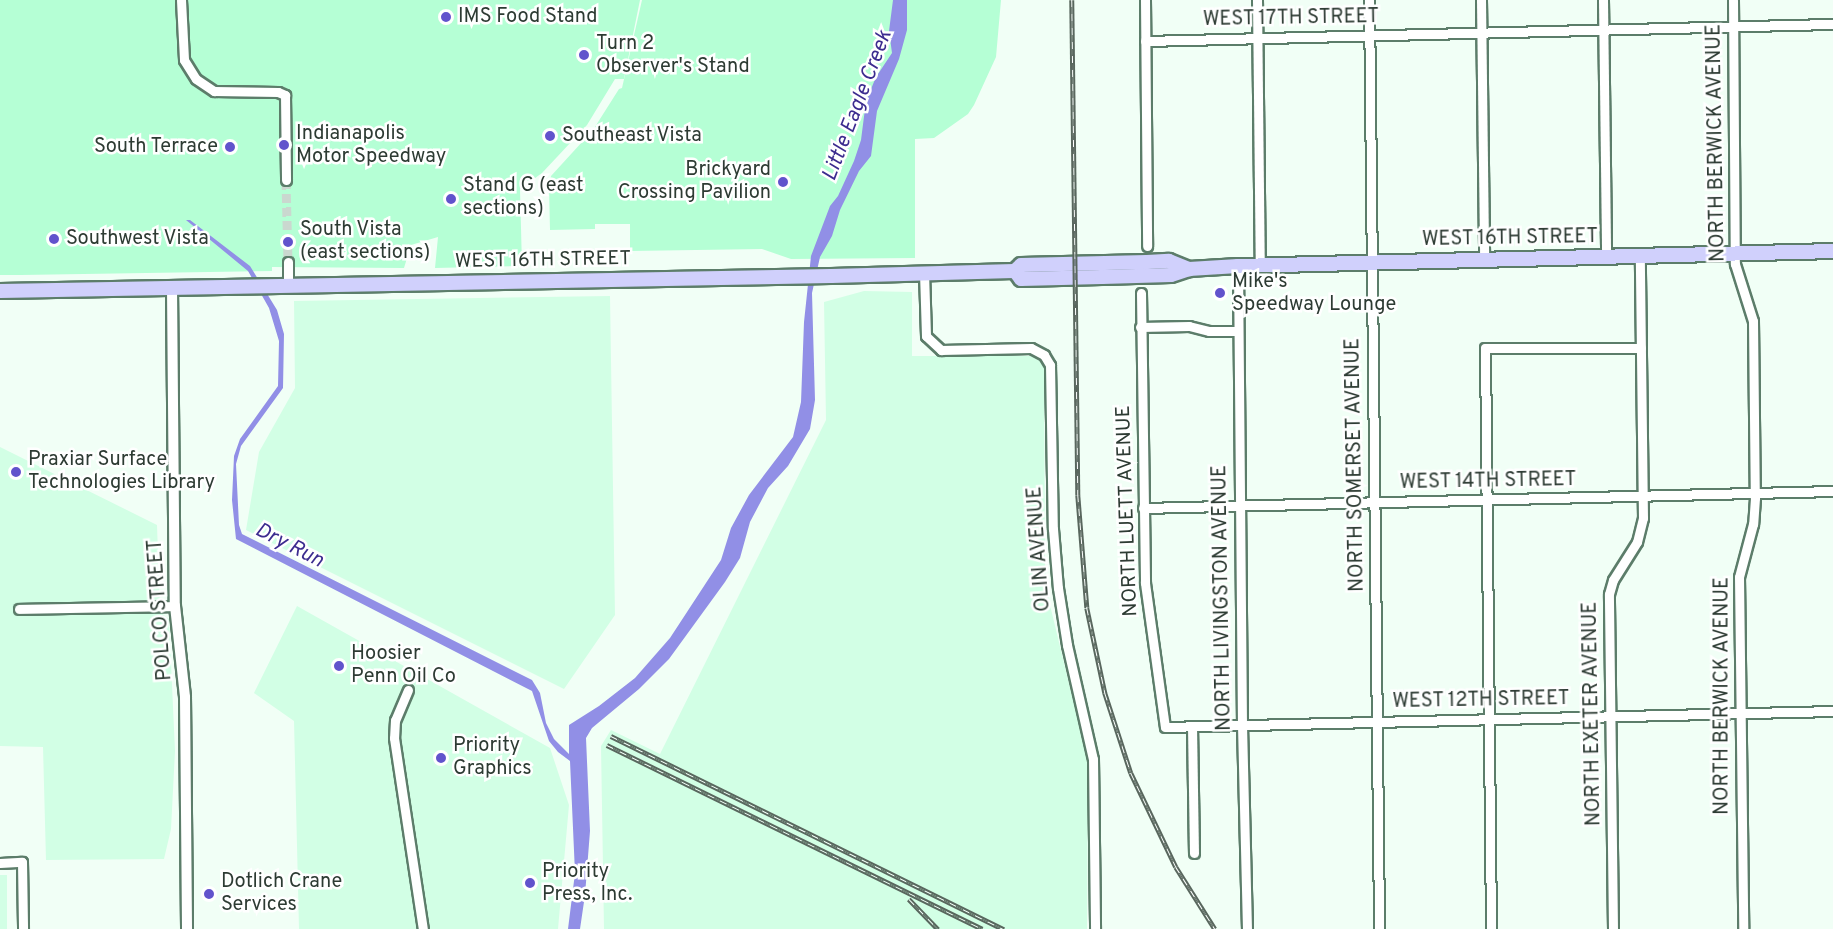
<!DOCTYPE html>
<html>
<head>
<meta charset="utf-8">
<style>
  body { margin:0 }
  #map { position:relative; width:1833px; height:929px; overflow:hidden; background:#f1fff6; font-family:Overpass,sans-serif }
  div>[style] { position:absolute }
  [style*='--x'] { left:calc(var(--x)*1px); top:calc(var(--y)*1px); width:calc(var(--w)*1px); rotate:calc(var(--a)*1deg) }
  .built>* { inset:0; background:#d2ffe5; transform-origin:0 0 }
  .green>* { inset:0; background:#b5ffd5 }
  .water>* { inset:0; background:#918fe6 }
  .minor-tunnel>* { height:9px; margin-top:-4.5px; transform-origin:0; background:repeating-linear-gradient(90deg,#cad8cf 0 9px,transparent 0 13.5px) }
  .roads { filter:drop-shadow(2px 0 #5c7d6a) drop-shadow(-2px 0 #5c7d6a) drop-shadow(0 2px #5c7d6a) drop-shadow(0 -2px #5c7d6a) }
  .minor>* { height:9px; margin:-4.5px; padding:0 4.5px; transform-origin:4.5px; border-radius:4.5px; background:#fff }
  .tertiary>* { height:10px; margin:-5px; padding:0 5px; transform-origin:5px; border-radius:5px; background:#fff }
  .primary>* { height:14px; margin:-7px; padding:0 7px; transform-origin:7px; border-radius:7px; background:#d0d0fc }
  .rail>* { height:4.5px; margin-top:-2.25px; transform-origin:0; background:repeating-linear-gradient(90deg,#fff 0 7px,#59675e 0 14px); box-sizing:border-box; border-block:2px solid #59675e }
  .dots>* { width:16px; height:16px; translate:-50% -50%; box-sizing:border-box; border:3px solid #fff; border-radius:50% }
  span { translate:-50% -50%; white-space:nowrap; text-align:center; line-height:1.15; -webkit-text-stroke:5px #fff; paint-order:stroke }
  .poi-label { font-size:20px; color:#2d3b33 }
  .left { translate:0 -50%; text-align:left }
  .right { translate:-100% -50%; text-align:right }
  .street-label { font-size:20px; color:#2d3b33 }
  .water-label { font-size:21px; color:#3c2c8f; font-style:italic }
</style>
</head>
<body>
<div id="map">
  <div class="built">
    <i style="clip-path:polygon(864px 291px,912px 292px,912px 356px,1036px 356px,1044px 365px,1045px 564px,1049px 601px,1088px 762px,1087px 929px,604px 929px,601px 746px,611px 730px,660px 754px,826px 420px,824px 302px)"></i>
    <i style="clip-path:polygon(610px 296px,615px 615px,564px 689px,246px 530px,259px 452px,295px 388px,294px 301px)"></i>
    <i style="clip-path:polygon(0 447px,157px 525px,160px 612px,169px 619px,175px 751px,171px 829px,164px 859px,46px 860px,43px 747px,0 746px)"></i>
    <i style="clip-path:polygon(297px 606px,550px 748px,569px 805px,558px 929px,299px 929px,294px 721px,254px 693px)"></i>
    <i style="left:7px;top:875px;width:54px;height:7px;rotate:90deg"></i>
  </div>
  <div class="green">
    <i style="clip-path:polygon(0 0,640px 0,624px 79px,615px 79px,587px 125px,542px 173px,520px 189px,522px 266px,435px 268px,438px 237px,411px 245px,404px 268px,272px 267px,272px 271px,21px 275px,0 275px)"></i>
    <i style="clip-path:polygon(642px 0,1001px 0,996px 57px,974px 105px,968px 114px,934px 138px,915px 139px,915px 258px,791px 259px,762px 249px,630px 251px,630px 224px,595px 224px,595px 229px,550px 230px,549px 187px,551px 176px,593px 130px,619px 89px,622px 88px)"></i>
  </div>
  <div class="water">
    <i style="clip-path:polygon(893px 0,907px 0,907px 30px,899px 59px,877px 111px,871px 156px,859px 171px,840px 210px,832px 236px,820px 257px,812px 293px,815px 400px,810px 429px,788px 466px,768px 488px,750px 522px,740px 558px,725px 582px,669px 659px,639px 689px,592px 728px,586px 738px,590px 831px,585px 895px,580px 929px,568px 929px,575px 873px,570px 761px,558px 752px,549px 741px,532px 691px,236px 539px,232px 500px,234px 456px,240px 439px,278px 386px,279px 341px,269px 308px,248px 271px,186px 220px,190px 220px,250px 266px,277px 310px,284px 334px,283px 388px,241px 446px,236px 464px,239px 525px,242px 534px,532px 680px,540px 693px,546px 723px,554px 739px,569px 754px,569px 725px,599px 706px,635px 678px,670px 638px,721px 560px,731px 528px,749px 495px,793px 437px,801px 402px,804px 322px,811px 256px,830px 206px,838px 196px,854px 161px,861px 140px,866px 101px,876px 77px,892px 53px,889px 31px)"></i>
  </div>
  <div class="minor-tunnel">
    <i style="--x:286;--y:180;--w:82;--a:88.6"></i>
  </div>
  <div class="roads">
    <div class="minor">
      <i style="--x:181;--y:0;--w:60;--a:87.1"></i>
      <i style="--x:184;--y:60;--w:22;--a:58"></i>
      <i style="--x:196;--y:79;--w:22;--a:34"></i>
      <i style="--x:214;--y:91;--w:64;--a:0.9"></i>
      <i style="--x:278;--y:92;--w:8;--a:23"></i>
      <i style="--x:285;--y:95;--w:85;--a:89.3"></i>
      <i style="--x:1145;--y:0;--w:246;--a:89.5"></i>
      <i style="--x:1257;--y:0;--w:265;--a:89.4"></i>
      <i style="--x:1369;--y:0;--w:929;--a:89.38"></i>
      <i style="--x:1481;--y:0;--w:259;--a:89.3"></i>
      <i style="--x:1603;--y:0;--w:257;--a:89.3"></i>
      <i style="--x:1733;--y:0;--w:264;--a:89.6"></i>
      <i style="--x:1735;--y:264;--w:60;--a:72.5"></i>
      <i style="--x:1753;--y:321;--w:177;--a:89.4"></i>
      <i style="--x:1755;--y:498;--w:26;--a:94"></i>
      <i style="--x:1753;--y:524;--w:55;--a:104.8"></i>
      <i style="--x:1739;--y:577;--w:352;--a:89.3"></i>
      <i style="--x:1145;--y:41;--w:688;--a:-1.42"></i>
      <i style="--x:288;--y:262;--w:24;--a:90"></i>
      <i style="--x:1238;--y:266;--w:459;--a:89.5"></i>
      <i style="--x:1242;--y:725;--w:204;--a:88.6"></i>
      <i style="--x:924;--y:272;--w:64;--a:88.2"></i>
      <i style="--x:926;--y:336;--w:21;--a:43"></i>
      <i style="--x:941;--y:350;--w:90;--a:-1.3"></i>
      <i style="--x:1031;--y:348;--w:15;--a:28"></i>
      <i style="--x:1044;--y:355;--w:12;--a:59"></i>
      <i style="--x:1050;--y:365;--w:164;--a:89"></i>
      <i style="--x:1053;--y:529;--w:59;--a:85.2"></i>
      <i style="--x:1058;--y:588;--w:58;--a:81"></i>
      <i style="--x:1067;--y:645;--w:117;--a:77.2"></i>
      <i style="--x:1093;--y:759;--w:170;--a:89.3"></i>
      <i style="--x:1141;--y:293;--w:290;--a:89.2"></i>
      <i style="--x:1145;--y:583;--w:145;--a:82.1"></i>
      <i style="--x:1165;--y:727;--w:668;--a:-1.37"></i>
      <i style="--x:1140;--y:327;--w:49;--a:-1.2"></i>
      <i style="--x:1189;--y:326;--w:21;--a:14"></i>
      <i style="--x:1209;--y:331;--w:29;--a:0"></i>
      <i style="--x:1143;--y:508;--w:690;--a:-1.41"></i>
      <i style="--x:19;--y:609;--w:156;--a:-1.1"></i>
      <i style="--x:408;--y:690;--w:33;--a:113"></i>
      <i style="--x:395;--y:720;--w:18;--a:93"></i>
      <i style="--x:394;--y:738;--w:193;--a:81.4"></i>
      <i style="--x:1192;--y:726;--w:127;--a:89.1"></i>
      <i style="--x:0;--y:863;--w:22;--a:-3"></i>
      <i style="--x:22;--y:862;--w:67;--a:89.1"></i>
      <i style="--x:1491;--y:929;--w:581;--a:-90.59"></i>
      <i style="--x:1485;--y:348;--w:156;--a:0"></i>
      <i style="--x:1613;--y:929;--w:335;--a:-90.7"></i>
      <i style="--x:1609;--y:594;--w:15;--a:-74"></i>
      <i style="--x:1613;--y:580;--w:45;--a:-57.7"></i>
      <i style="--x:1637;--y:542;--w:25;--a:-76"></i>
      <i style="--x:1643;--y:518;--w:262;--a:-90.7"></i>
    </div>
    <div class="tertiary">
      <i style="--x:172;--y:288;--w:318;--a:89.5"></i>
      <i style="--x:175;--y:606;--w:92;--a:83.7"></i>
      <i style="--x:185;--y:697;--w:232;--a:89.5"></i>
    </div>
    <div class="primary">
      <i style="--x:1015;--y:271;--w:10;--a:53"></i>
      <i style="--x:1021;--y:279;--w:81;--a:-1.4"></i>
      <i style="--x:1102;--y:277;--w:69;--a:-1.7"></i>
      <i style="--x:1171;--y:275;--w:19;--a:-18"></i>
      <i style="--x:1189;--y:269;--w:49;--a:-3.5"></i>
      <i style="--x:1238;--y:266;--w:595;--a:-1.44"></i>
      <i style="--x:0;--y:291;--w:831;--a:-1.03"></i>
      <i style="--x:831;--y:276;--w:184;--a:-1.6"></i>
      <i style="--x:1015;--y:271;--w:8;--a:-45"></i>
      <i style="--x:1021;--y:265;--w:126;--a:-1.4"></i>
      <i style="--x:1147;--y:262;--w:22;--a:-3"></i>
      <i style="--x:1169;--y:261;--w:22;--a:22"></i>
    </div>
  </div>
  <div class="rail">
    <i style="--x:1072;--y:0;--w:495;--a:89.3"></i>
    <i style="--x:1078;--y:495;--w:113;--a:85.4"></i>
    <i style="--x:1087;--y:608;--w:87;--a:78"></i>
    <i style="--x:1105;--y:693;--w:84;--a:72"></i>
    <i style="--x:1131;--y:773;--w:104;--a:64.4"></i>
    <i style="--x:1176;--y:867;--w:73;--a:57.8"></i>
    <i style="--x:611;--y:736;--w:438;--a:26.2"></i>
    <i style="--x:607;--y:745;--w:418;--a:26.1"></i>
    <i style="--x:909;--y:899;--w:42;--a:46"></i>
  </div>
  <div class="dots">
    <i style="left:446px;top:17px;background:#6153cc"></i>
    <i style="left:584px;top:55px;background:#6153cc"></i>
    <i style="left:550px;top:136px;background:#6153cc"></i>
    <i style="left:284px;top:145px;background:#6153cc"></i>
    <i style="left:230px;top:147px;background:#6153cc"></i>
    <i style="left:783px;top:182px;background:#6153cc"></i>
    <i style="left:451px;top:199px;background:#6153cc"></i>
    <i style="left:54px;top:239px;background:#6153cc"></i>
    <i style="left:288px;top:242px;background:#6153cc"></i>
    <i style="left:1220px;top:293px;background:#6153cc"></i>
    <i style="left:16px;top:472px;background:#6153cc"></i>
    <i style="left:339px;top:666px;background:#6153cc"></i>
    <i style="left:441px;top:758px;background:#6153cc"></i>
    <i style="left:530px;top:883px;background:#6153cc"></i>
    <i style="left:209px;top:894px;background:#6153cc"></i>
  </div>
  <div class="poi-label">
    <span class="left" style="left:458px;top:17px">IMS Food Stand</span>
    <span class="left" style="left:596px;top:56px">Turn 2<br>Observer's Stand</span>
    <span class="left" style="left:296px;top:146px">Indianapolis<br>Motor Speedway</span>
    <span class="left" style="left:562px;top:136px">Southeast Vista</span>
    <span class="right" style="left:218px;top:147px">South Terrace</span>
    <span class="right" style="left:771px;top:182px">Brickyard<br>Crossing Pavilion</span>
    <span class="left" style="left:463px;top:198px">Stand G (east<br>sections)</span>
    <span class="left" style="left:300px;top:242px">South Vista<br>(east sections)</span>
    <span class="left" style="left:66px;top:239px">Southwest Vista</span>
    <span class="left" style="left:1232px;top:294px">Mike's<br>Speedway Lounge</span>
    <span class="left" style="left:28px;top:472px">Praxiar Surface<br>Technologies Library</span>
    <span class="left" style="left:351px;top:666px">Hoosier<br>Penn Oil Co</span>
    <span class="left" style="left:453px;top:758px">Priority<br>Graphics</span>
    <span class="left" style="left:542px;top:884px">Priority<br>Press, Inc.</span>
    <span class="left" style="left:221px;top:894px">Dotlich Crane<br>Services</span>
  </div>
  <div class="street-label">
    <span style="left:1291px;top:19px;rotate:-1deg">WEST 17TH STREET</span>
    <span style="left:1717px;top:143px;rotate:-91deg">NORTH BERWICK AVENUE</span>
    <span style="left:1510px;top:239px;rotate:-1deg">WEST 16TH STREET</span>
    <span style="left:543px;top:261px;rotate:-1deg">WEST 16TH STREET</span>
    <span style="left:1356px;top:465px;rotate:-91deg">NORTH SOMERSET AVENUE</span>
    <span style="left:1488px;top:482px;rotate:-1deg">WEST 14TH STREET</span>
    <span style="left:1128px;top:511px;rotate:-92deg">NORTH LUETT AVENUE</span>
    <span style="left:1040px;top:549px;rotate:-94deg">OLIN AVENUE</span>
    <span style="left:1223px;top:598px;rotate:-91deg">NORTH LIVINGSTON AVENUE</span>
    <span style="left:161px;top:610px;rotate:-94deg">POLCO STREET</span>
    <span style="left:1723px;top:696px;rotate:-90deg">NORTH BERWICK AVENUE</span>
    <span style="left:1481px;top:701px;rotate:-1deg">WEST 12TH STREET</span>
    <span style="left:1593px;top:714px;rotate:-91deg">NORTH EXETER AVENUE</span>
  </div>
  <div class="water-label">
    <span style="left:858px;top:106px;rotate:-69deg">Little Eagle Creek</span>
    <span style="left:289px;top:546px;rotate:27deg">Dry Run</span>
  </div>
</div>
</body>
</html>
